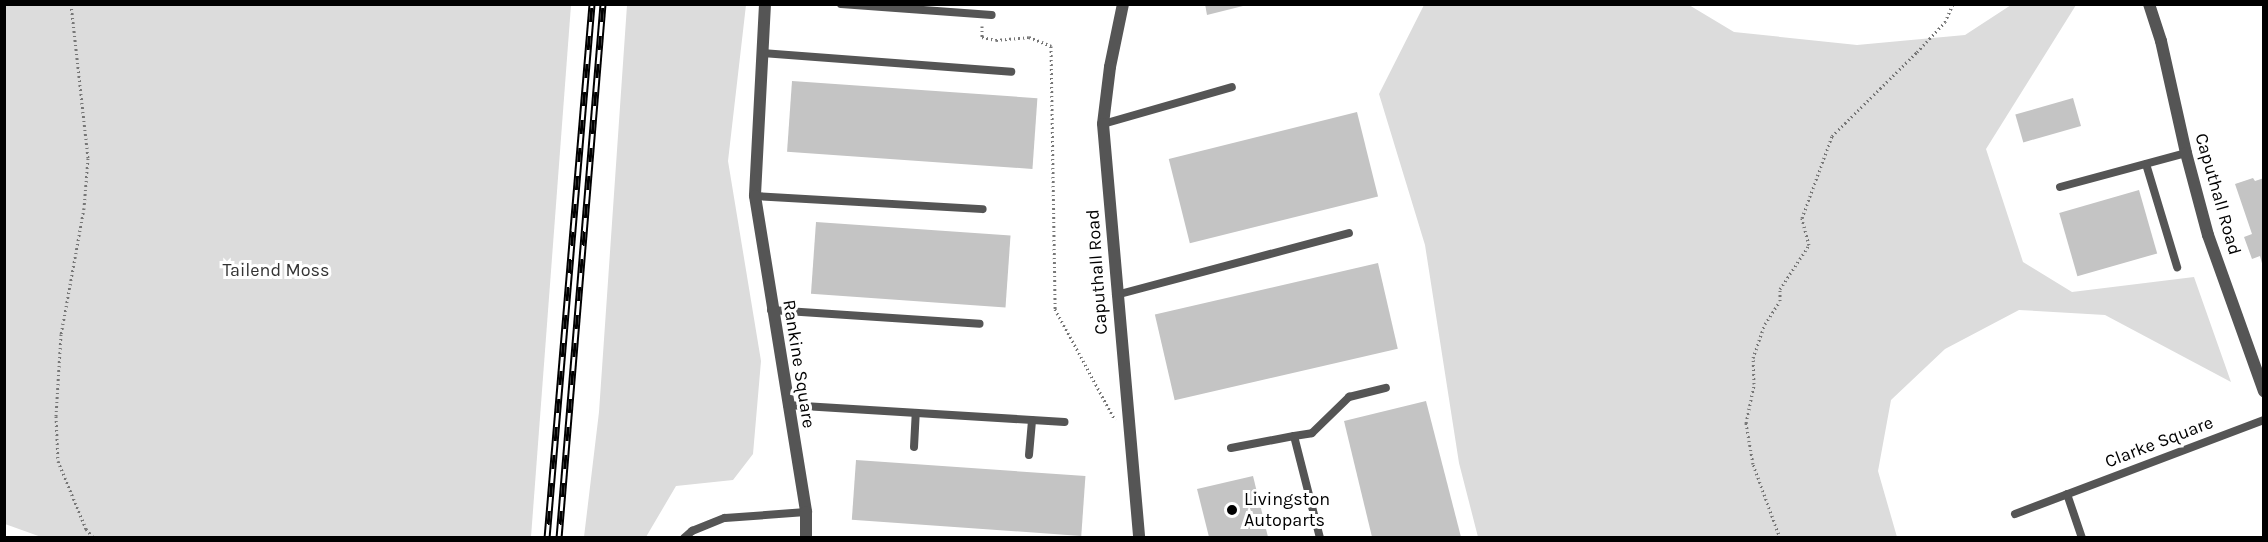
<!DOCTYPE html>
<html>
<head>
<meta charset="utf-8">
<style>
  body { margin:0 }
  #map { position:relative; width:2268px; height:542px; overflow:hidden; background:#fff; font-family:Karla,sans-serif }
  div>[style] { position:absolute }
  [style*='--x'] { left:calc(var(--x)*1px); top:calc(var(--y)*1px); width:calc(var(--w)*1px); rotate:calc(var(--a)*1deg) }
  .green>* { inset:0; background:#dcdcdc }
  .building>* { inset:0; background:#c4c4c4; transform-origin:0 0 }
  .path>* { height:3px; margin-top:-1.5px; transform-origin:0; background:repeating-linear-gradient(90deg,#777 0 1.5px,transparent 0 4.5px) }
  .service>* { height:8px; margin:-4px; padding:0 4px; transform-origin:4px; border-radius:4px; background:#555 }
  .minor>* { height:12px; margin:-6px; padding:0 6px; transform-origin:6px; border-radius:6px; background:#555 }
  .rail>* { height:7px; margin-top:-3.5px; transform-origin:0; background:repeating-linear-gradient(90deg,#fff 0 14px,#000 0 28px); box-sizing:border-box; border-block:2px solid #000 }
  .dots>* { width:16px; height:16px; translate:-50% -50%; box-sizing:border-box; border:3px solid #fff; border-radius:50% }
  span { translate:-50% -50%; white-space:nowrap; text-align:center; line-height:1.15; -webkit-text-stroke:6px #fff; paint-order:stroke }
  .street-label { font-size:18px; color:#000 }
  .park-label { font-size:18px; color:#333 }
  .poi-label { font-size:18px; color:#000 }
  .left { translate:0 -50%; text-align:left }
  .frame { position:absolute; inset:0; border:6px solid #000; pointer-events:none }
</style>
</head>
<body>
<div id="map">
  <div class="green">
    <i style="clip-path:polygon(5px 4px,571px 5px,531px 537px,44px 538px,5px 524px)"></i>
    <i style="clip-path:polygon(627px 5px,746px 5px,728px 161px,761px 361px,753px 454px,733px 480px,676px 486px,646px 537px,584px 537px,599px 412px)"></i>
    <i style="clip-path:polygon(1424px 5px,1689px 5px,1734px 32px,1857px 45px,1965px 35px,2011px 5px,2076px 5px,1986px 149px,2023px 262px,2072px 292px,2194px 277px,2231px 382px,2105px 315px,2019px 310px,1945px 349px,1891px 400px,1878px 471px,1897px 537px,1478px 537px,1459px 463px,1425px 245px,1379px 94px)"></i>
  </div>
  <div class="building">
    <i style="clip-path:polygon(1205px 4px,1247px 4px,1247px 5px,1207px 15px)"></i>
    <i style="left:792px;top:81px;width:246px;height:71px;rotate:4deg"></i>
    <i style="left:2073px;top:98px;width:29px;height:60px;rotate:74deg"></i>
    <i style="left:1357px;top:112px;width:87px;height:194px;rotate:76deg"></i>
    <i style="clip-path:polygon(2253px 178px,2255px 181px,2264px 178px,2263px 267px,2260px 256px,2252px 259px,2244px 237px,2252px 234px,2235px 184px)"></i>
    <i style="left:2139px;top:190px;width:66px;height:83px;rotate:74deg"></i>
    <i style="left:816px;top:222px;width:195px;height:72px;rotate:4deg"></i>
    <i style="left:1378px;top:263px;width:88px;height:229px;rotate:77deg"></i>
    <i style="clip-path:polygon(1426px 401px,1461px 537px,1372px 537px,1344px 421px)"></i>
    <i style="left:856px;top:460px;width:230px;height:60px;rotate:4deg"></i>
    <i style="clip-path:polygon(1253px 476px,1268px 537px,1209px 537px,1197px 489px)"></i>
  </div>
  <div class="path">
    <i style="--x:71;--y:4;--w:155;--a:83.7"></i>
    <i style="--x:88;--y:158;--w:50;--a:94.6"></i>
    <i style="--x:84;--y:208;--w:128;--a:100.3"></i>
    <i style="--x:61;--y:334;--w:82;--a:93.5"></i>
    <i style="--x:56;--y:416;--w:45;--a:87.5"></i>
    <i style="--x:58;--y:461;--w:74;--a:67.6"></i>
    <i style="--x:86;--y:529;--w:12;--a:48"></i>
    <i style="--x:982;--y:26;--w:11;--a:90"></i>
    <i style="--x:982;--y:37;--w:14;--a:12"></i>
    <i style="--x:996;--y:40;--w:33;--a:-5"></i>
    <i style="--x:1029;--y:37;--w:24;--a:22"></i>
    <i style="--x:1051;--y:46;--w:263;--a:89.1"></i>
    <i style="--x:1055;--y:309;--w:126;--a:61.6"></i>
    <i style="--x:1780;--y:538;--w:79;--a:-110"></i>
    <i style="--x:1753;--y:464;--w:42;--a:-99.7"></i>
    <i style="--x:1746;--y:423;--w:40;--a:-78"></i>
    <i style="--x:1754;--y:384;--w:26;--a:-92"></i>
    <i style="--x:1753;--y:358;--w:36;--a:-71"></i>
    <i style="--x:1765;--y:324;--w:27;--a:-57"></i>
    <i style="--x:1780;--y:301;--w:12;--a:-90"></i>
    <i style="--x:1780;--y:289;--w:53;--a:-56.6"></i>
    <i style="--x:1809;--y:245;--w:28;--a:-105"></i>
    <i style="--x:1802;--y:218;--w:87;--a:-69.9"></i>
    <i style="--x:1832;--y:136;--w:120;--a:-44.7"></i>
    <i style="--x:1917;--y:52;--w:41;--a:-47"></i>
    <i style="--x:1945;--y:22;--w:20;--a:-66"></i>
  </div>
  <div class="service">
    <i style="--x:841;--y:4;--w:151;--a:4.2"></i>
    <i style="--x:761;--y:53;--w:251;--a:4.3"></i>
    <i style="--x:1103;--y:124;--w:134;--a:-16"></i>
    <i style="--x:2146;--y:164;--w:108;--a:73.2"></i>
    <i style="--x:2060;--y:187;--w:131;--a:-15.1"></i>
    <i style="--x:755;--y:196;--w:228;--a:3.3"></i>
    <i style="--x:1116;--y:295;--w:241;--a:-14.9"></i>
    <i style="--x:771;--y:310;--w:209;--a:3.8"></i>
    <i style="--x:787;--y:405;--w:278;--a:3.5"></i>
    <i style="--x:914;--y:447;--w:34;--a:-87"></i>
    <i style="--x:1231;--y:448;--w:64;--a:-10.8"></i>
    <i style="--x:1029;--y:455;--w:35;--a:-85"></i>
    <i style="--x:2067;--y:494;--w:46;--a:71.2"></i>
    <i style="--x:2015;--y:514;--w:266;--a:-20.7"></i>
    <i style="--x:684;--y:538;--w:11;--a:-41"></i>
    <i style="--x:692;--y:531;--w:35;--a:-22"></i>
    <i style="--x:725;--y:518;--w:81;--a:-4.2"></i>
    <i style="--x:1320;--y:538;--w:105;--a:-104.3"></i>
    <i style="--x:1294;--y:436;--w:18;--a:-9"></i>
    <i style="--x:1312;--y:433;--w:52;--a:-44.2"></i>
    <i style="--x:1349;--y:397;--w:38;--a:-14"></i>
  </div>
  <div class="minor">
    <i style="--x:765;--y:4;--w:192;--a:93"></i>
    <i style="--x:755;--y:196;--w:320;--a:80.8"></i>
    <i style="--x:806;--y:512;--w:26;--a:90"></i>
    <i style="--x:1123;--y:4;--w:64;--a:101.7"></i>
    <i style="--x:1110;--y:67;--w:57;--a:97"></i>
    <i style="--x:1103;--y:124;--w:416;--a:85"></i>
    <i style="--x:2149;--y:4;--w:39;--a:72"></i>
    <i style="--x:2161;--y:41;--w:115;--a:77.4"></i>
    <i style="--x:2186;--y:153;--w:85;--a:75"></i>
    <i style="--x:2208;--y:235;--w:166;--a:70.3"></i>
  </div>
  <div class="rail">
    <i style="--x:547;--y:538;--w:536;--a:-85.18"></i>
    <i style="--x:559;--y:538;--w:536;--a:-85.29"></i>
  </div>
  <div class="dots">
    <i style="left:1232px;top:510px;background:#000"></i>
  </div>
  <div class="street-label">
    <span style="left:2218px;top:194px;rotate:74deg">Caputhall Road</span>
    <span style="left:1097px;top:272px;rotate:-94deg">Caputhall Road</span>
    <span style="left:799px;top:364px;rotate:81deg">Rankine Square</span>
    <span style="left:2159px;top:442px;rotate:-21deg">Clarke Square</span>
  </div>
  <div class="park-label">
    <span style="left:276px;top:270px">Tailend Moss</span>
  </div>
  <div class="poi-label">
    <span class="left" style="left:1244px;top:510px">Livingston<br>Autoparts</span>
  </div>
  <div class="frame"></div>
</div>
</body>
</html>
